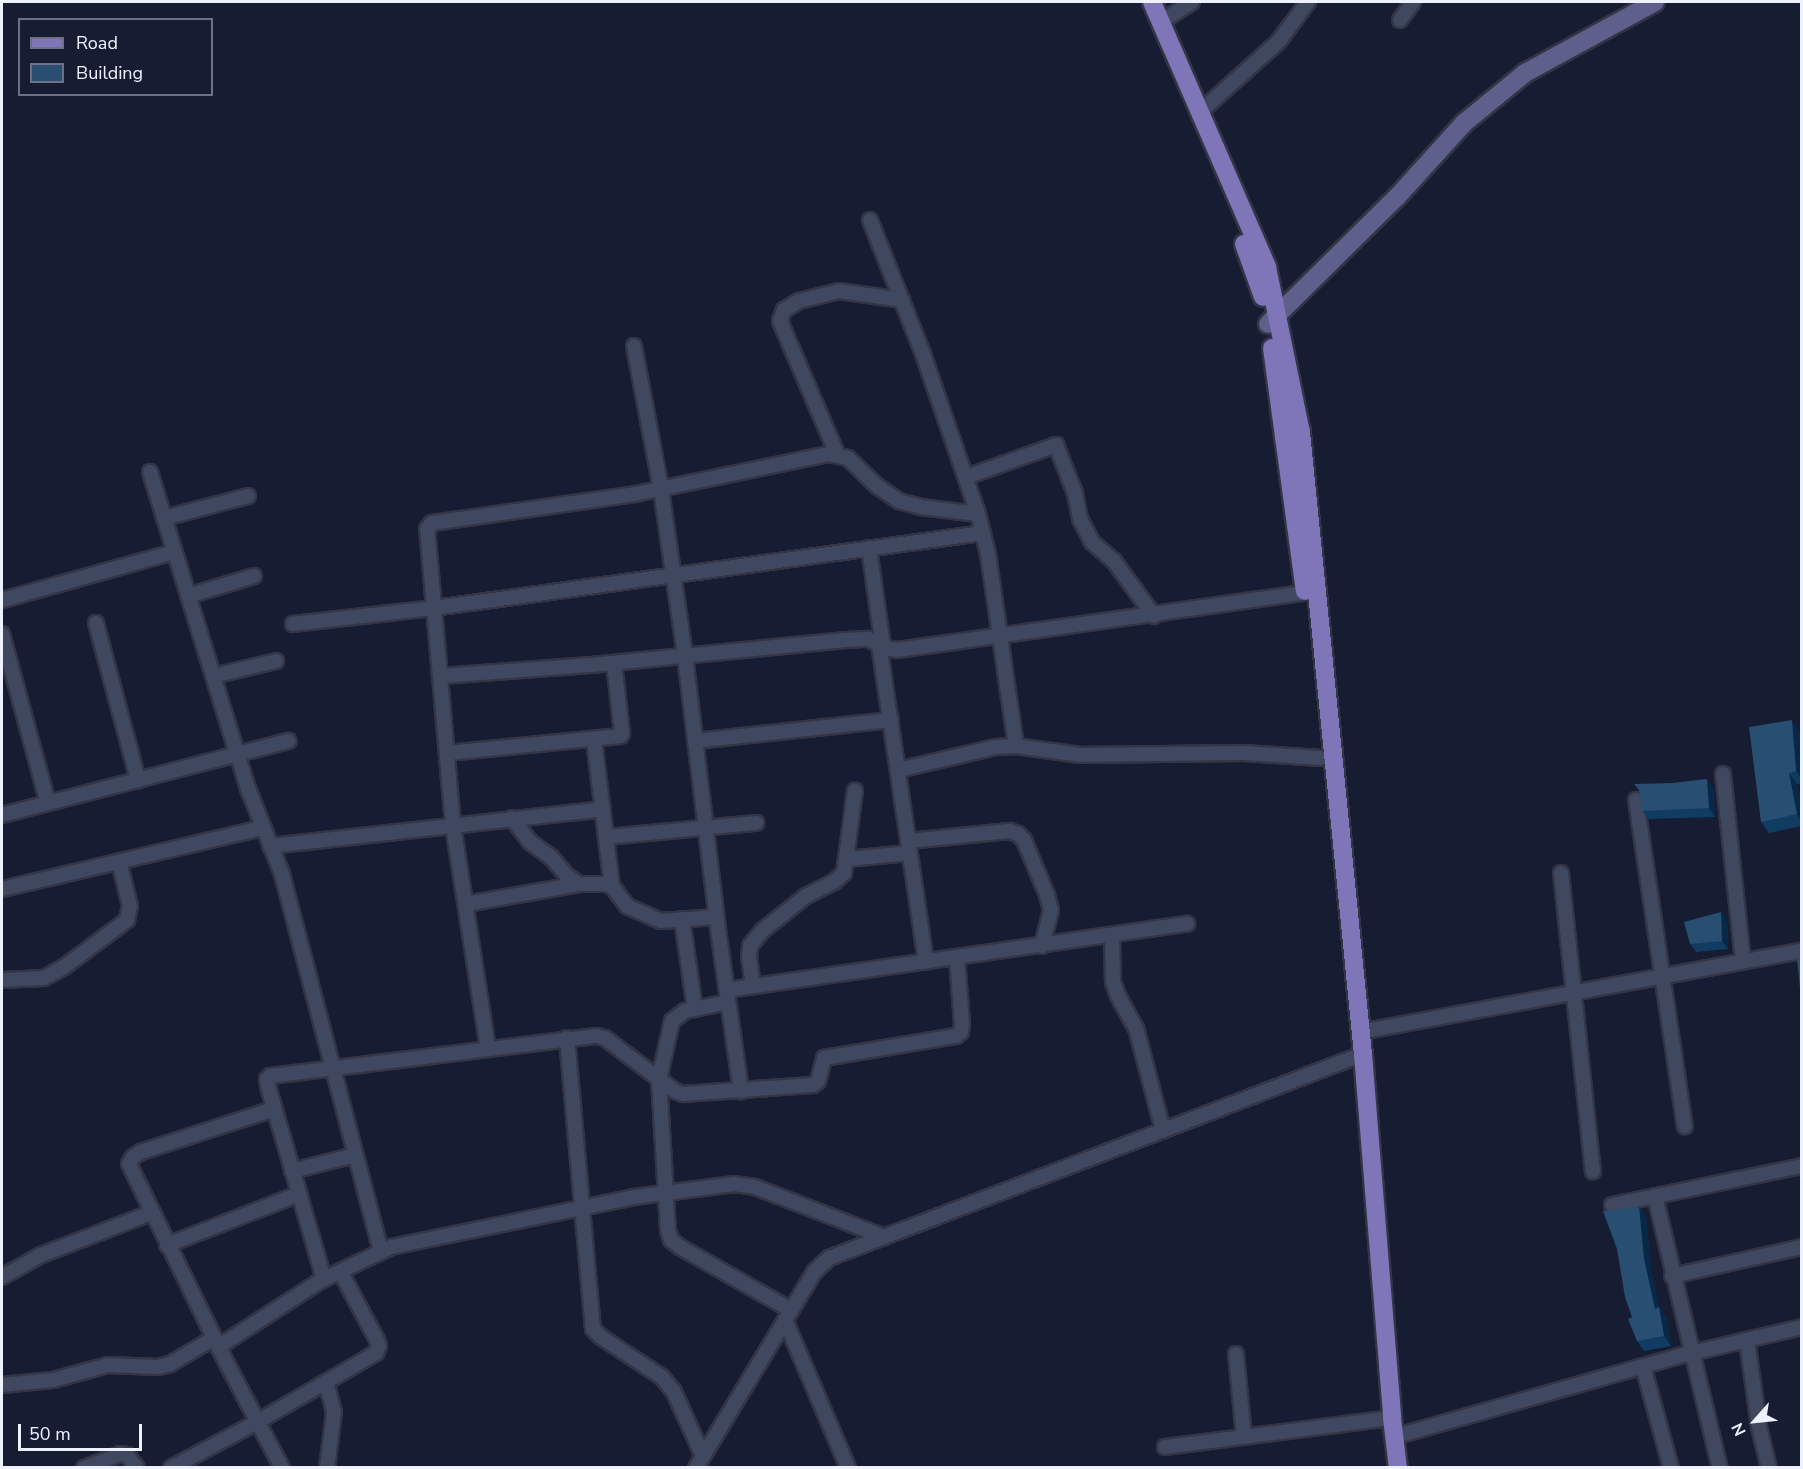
<!DOCTYPE html>
<html>
<head>
<meta charset="utf-8">
<style>
  body { margin:0 }
  #map { position:relative; width:1803px; height:1469px; overflow:hidden; background:#161c31; font-family:"Nunito Sans",sans-serif }
  div>[style] { position:absolute }
  [style*='--x'] { left:calc(var(--x)*1px); top:calc(var(--y)*1px); width:calc(var(--w)*1px); rotate:calc(var(--a)*1deg) }
  .roads { filter:drop-shadow(2px 0 #333546) drop-shadow(-2px 0 #333546) drop-shadow(0 2px #333546) drop-shadow(0 -2px #333546) }
  .street>* { height:14px; margin:-7px; padding:0 7px; transform-origin:7px; border-radius:7px; background:#40485f }
  .secondary>* { height:18px; margin:-9px; padding:0 9px; transform-origin:9px; border-radius:9px; background:#5f5f8c }
  .primary>* { height:18px; margin:-9px; padding:0 9px; transform-origin:9px; border-radius:9px; background:#7e76b8 }
  .wall>* { inset:0; background:#113c61 }
  .shaded-wall>* { inset:0; background:#092747 }
  .building>* { inset:0; background:#284f72 }
  span { translate:-50% -50%; white-space:nowrap; text-align:center; line-height:1.15; -webkit-text-stroke:6px #161c31; paint-order:stroke }
  .frame { position:absolute; inset:0; border:3px solid #eef2fe; pointer-events:none }
  .legend { position:absolute; left:18px; top:18px; width:195px; height:78px; box-sizing:border-box; background:#161c31; border:2px solid #6c7283; margin:0; padding:8px 10px; list-style:none; font-size:18px; color:#eef2fe }
  .legend li { display:flex; align-items:center; gap:12px; height:30px }
  .legend b { width:30px; border:2px solid #6c7283 }
  .north { position:absolute; left:1725px; top:1391px; width:60px; height:60px; -webkit-text-stroke:4px #161c31; paint-order:stroke; rotate:243deg; font-size:16px; font-weight:700; line-height:24px; text-align:center; color:#eef2fe }
  .north::after { content:''; display:block; margin:auto; width:21px; height:27px; background:#eef2fe; clip-path:polygon(50% 0,100% 100%,50% 72%,0 100%) }
  .scale { position:absolute; left:18px; top:1424px; width:124px; height:27px; box-sizing:border-box; border:3px solid #eef2fe; border-top:0; padding-left:8px; font-size:18px; line-height:21px; white-space:nowrap; color:#eef2fe; -webkit-text-stroke:4px #161c31; paint-order:stroke }
</style>
</head>
<body>
<div id="map">
  <div class="roads">
    <div class="street">
      <i style="--x:1400;--y:20;--w:22;--a:-54"></i>
      <i style="--x:1161;--y:22;--w:37;--a:-33"></i>
      <i style="--x:1200;--y:112;--w:106;--a:-41.9"></i>
      <i style="--x:1279;--y:41;--w:49;--a:-53.4"></i>
      <i style="--x:870;--y:220;--w:144;--a:68.4"></i>
      <i style="--x:923;--y:354;--w:169;--a:71"></i>
      <i style="--x:978;--y:514;--w:41;--a:76"></i>
      <i style="--x:988;--y:554;--w:194;--a:81.7"></i>
      <i style="--x:634;--y:346;--w:146;--a:79.3"></i>
      <i style="--x:661;--y:489;--w:169;--a:81.8"></i>
      <i style="--x:685;--y:656;--w:268;--a:83.1"></i>
      <i style="--x:717;--y:922;--w:171;--a:81.9"></i>
      <i style="--x:837;--y:454;--w:145;--a:-113.2"></i>
      <i style="--x:780;--y:321;--w:12;--a:-70"></i>
      <i style="--x:784;--y:310;--w:17;--a:-31"></i>
      <i style="--x:799;--y:301;--w:41;--a:-14"></i>
      <i style="--x:839;--y:291;--w:64;--a:8.1"></i>
      <i style="--x:150;--y:472;--w:334;--a:72.8"></i>
      <i style="--x:249;--y:791;--w:89;--a:68.3"></i>
      <i style="--x:282;--y:874;--w:390;--a:75.3"></i>
      <i style="--x:966;--y:477;--w:96;--a:-19.6"></i>
      <i style="--x:1056;--y:445;--w:52;--a:68.4"></i>
      <i style="--x:1075;--y:493;--w:26;--a:79"></i>
      <i style="--x:1080;--y:519;--w:26;--a:62"></i>
      <i style="--x:1092;--y:542;--w:29;--a:41"></i>
      <i style="--x:1114;--y:561;--w:68;--a:54"></i>
      <i style="--x:164;--y:518;--w:87;--a:-14.7"></i>
      <i style="--x:869;--y:548;--w:99;--a:81.9"></i>
      <i style="--x:188;--y:596;--w:69;--a:-16.9"></i>
      <i style="--x:2;--y:600;--w:179;--a:-15.6"></i>
      <i style="--x:96;--y:623;--w:163;--a:75"></i>
      <i style="--x:293;--y:624;--w:142;--a:-6.5"></i>
      <i style="--x:434;--y:608;--w:554;--a:-7.78"></i>
      <i style="--x:2;--y:634;--w:175;--a:74.8"></i>
      <i style="--x:879;--y:644;--w:321;--a:81.6"></i>
      <i style="--x:213;--y:676;--w:65;--a:-13.4"></i>
      <i style="--x:441;--y:676;--w:150;--a:-4.2"></i>
      <i style="--x:591;--y:665;--w:256;--a:-5.6"></i>
      <i style="--x:846;--y:640;--w:22;--a:-3"></i>
      <i style="--x:868;--y:639;--w:20;--a:27"></i>
      <i style="--x:886;--y:648;--w:11;--a:10"></i>
      <i style="--x:897;--y:650;--w:412;--a:-8"></i>
      <i style="--x:594;--y:740;--w:147;--a:83"></i>
      <i style="--x:695;--y:741;--w:197;--a:-6.1"></i>
      <i style="--x:447;--y:753;--w:174;--a:-5.6"></i>
      <i style="--x:620;--y:736;--w:4;--a:-56"></i>
      <i style="--x:622;--y:733;--w:70;--a:-96.5"></i>
      <i style="--x:898;--y:770;--w:101;--a:-13.2"></i>
      <i style="--x:996;--y:747;--w:20;--a:-3"></i>
      <i style="--x:1016;--y:746;--w:65;--a:8"></i>
      <i style="--x:1080;--y:755;--w:164;--a:-0.7"></i>
      <i style="--x:1244;--y:753;--w:77;--a:3.7"></i>
      <i style="--x:1723;--y:774;--w:188;--a:83.9"></i>
      <i style="--x:1636;--y:800;--w:330;--a:81.5"></i>
      <i style="--x:2;--y:815;--w:296;--a:-14.5"></i>
      <i style="--x:512;--y:818;--w:30;--a:53"></i>
      <i style="--x:530;--y:842;--w:26;--a:36"></i>
      <i style="--x:551;--y:857;--w:23;--a:50"></i>
      <i style="--x:566;--y:875;--w:16;--a:35"></i>
      <i style="--x:607;--y:837;--w:150;--a:-5.4"></i>
      <i style="--x:908;--y:841;--w:102;--a:-5.6"></i>
      <i style="--x:1010;--y:831;--w:9;--a:21"></i>
      <i style="--x:1018;--y:834;--w:8;--a:45"></i>
      <i style="--x:1024;--y:840;--w:60;--a:67.3"></i>
      <i style="--x:1047;--y:895;--w:16;--a:75"></i>
      <i style="--x:1051;--y:910;--w:37;--a:104"></i>
      <i style="--x:270;--y:846;--w:335;--a:-6.3"></i>
      <i style="--x:847;--y:859;--w:63;--a:-5.4"></i>
      <i style="--x:1561;--y:873;--w:300;--a:83.9"></i>
      <i style="--x:2;--y:889;--w:267;--a:-13.2"></i>
      <i style="--x:466;--y:904;--w:115;--a:-10"></i>
      <i style="--x:579;--y:884;--w:26;--a:0"></i>
      <i style="--x:605;--y:884;--w:7;--a:16"></i>
      <i style="--x:612;--y:886;--w:25;--a:53"></i>
      <i style="--x:627;--y:906;--w:37;--a:24"></i>
      <i style="--x:661;--y:921;--w:55;--a:-4.2"></i>
      <i style="--x:682;--y:919;--w:91;--a:81.8"></i>
      <i style="--x:1112;--y:936;--w:46;--a:88.8"></i>
      <i style="--x:1113;--y:982;--w:15;--a:70"></i>
      <i style="--x:1118;--y:996;--w:37;--a:61"></i>
      <i style="--x:1136;--y:1028;--w:106;--a:75.2"></i>
      <i style="--x:2;--y:980;--w:42;--a:-2.7"></i>
      <i style="--x:44;--y:978;--w:23;--a:-29"></i>
      <i style="--x:64;--y:967;--w:79;--a:-36.7"></i>
      <i style="--x:127;--y:920;--w:14;--a:-78"></i>
      <i style="--x:130;--y:906;--w:46;--a:-103.7"></i>
      <i style="--x:753;--y:986;--w:28;--a:-98"></i>
      <i style="--x:749;--y:958;--w:12;--a:-85"></i>
      <i style="--x:750;--y:946;--w:19;--a:-51"></i>
      <i style="--x:762;--y:931;--w:56;--a:-38.5"></i>
      <i style="--x:806;--y:896;--w:31;--a:-27"></i>
      <i style="--x:834;--y:882;--w:13;--a:-42"></i>
      <i style="--x:844;--y:873;--w:83;--a:-82.4"></i>
      <i style="--x:727;--y:990;--w:465;--a:-8.2"></i>
      <i style="--x:728;--y:1002;--w:44;--a:168.2"></i>
      <i style="--x:685;--y:1011;--w:16;--a:142"></i>
      <i style="--x:672;--y:1021;--w:59;--a:102.6"></i>
      <i style="--x:659;--y:1079;--w:151;--a:86.6"></i>
      <i style="--x:668;--y:1230;--w:10;--a:73"></i>
      <i style="--x:671;--y:1240;--w:11;--a:38"></i>
      <i style="--x:680;--y:1247;--w:128;--a:29.6"></i>
      <i style="--x:1359;--y:1032;--w:450;--a:-10.4"></i>
      <i style="--x:567;--y:1038;--w:292;--a:84.9"></i>
      <i style="--x:593;--y:1329;--w:11;--a:45"></i>
      <i style="--x:601;--y:1337;--w:73;--a:33.3"></i>
      <i style="--x:662;--y:1377;--w:19;--a:51"></i>
      <i style="--x:674;--y:1392;--w:70;--a:65.6"></i>
      <i style="--x:488;--y:1049;--w:227;--a:-98.9"></i>
      <i style="--x:453;--y:825;--w:297;--a:-95"></i>
      <i style="--x:427;--y:529;--w:8;--a:-50"></i>
      <i style="--x:432;--y:523;--w:205;--a:-8.1"></i>
      <i style="--x:635;--y:494;--w:197;--a:-11.7"></i>
      <i style="--x:828;--y:454;--w:20;--a:11"></i>
      <i style="--x:848;--y:458;--w:40;--a:44"></i>
      <i style="--x:877;--y:486;--w:27;--a:34"></i>
      <i style="--x:899;--y:501;--w:23;--a:15"></i>
      <i style="--x:921;--y:507;--w:57;--a:7"></i>
      <i style="--x:274;--y:1109;--w:140;--a:162.1"></i>
      <i style="--x:141;--y:1152;--w:9;--a:148"></i>
      <i style="--x:133;--y:1157;--w:8;--a:120"></i>
      <i style="--x:129;--y:1164;--w:214;--a:63.9"></i>
      <i style="--x:223;--y:1356;--w:127;--a:62.2"></i>
      <i style="--x:292;--y:1171;--w:65;--a:-14.3"></i>
      <i style="--x:1655;--y:1196;--w:280;--a:76.6"></i>
      <i style="--x:1612;--y:1205;--w:194;--a:-11.6"></i>
      <i style="--x:167;--y:1245;--w:142;--a:-21.1"></i>
      <i style="--x:1672;--y:1276;--w:133;--a:-12.6"></i>
      <i style="--x:2;--y:1277;--w:45;--a:-29.4"></i>
      <i style="--x:41;--y:1255;--w:118;--a:-20.9"></i>
      <i style="--x:324;--y:1279;--w:201;--a:-106.2"></i>
      <i style="--x:268;--y:1086;--w:7;--a:-98"></i>
      <i style="--x:267;--y:1079;--w:4;--a:-45"></i>
      <i style="--x:270;--y:1076;--w:329;--a:-7"></i>
      <i style="--x:597;--y:1036;--w:8;--a:14"></i>
      <i style="--x:605;--y:1038;--w:88;--a:37.1"></i>
      <i style="--x:675;--y:1091;--w:9;--a:21"></i>
      <i style="--x:683;--y:1094;--w:130;--a:-4"></i>
      <i style="--x:813;--y:1085;--w:6;--a:-39"></i>
      <i style="--x:818;--y:1081;--w:24;--a:-75"></i>
      <i style="--x:824;--y:1058;--w:134;--a:-9.5"></i>
      <i style="--x:956;--y:1036;--w:6;--a:-39"></i>
      <i style="--x:961;--y:1032;--w:9;--a:-84"></i>
      <i style="--x:962;--y:1023;--w:65;--a:-94.4"></i>
      <i style="--x:785;--y:1320;--w:161;--a:66.9"></i>
      <i style="--x:1747;--y:1340;--w:88;--a:82.1"></i>
      <i style="--x:1759;--y:1427;--w:42;--a:76.3"></i>
      <i style="--x:218;--y:1347;--w:121;--a:-32.9"></i>
      <i style="--x:320;--y:1281;--w:79;--a:-25.6"></i>
      <i style="--x:391;--y:1247;--w:248;--a:-11.6"></i>
      <i style="--x:634;--y:1197;--w:101;--a:-7.4"></i>
      <i style="--x:734;--y:1184;--w:21;--a:8"></i>
      <i style="--x:755;--y:1187;--w:136;--a:21.1"></i>
      <i style="--x:1236;--y:1354;--w:83;--a:84.5"></i>
      <i style="--x:1643;--y:1366;--w:106;--a:74.6"></i>
      <i style="--x:326;--y:1382;--w:31;--a:75"></i>
      <i style="--x:334;--y:1412;--w:56;--a:97.1"></i>
      <i style="--x:2;--y:1385;--w:51;--a:-5.6"></i>
      <i style="--x:53;--y:1380;--w:57;--a:-15.3"></i>
      <i style="--x:108;--y:1365;--w:50;--a:2.3"></i>
      <i style="--x:158;--y:1367;--w:12;--a:-14"></i>
      <i style="--x:170;--y:1364;--w:51;--a:-30.6"></i>
      <i style="--x:1393;--y:1437;--w:305;--a:-15.8"></i>
      <i style="--x:1687;--y:1354;--w:118;--a:-13.2"></i>
      <i style="--x:1165;--y:1447;--w:220;--a:-7.3"></i>
      <i style="--x:84;--y:1468;--w:39;--a:-21"></i>
      <i style="--x:120;--y:1454;--w:7;--a:8"></i>
      <i style="--x:127;--y:1455;--w:16;--a:52"></i>
      <i style="--x:171;--y:1468;--w:98;--a:-28.1"></i>
      <i style="--x:257;--y:1422;--w:138;--a:-30.1"></i>
      <i style="--x:376;--y:1353;--w:8;--a:-67"></i>
      <i style="--x:379;--y:1346;--w:6;--a:-108"></i>
      <i style="--x:377;--y:1340;--w:78;--a:-118.2"></i>
      <i style="--x:696;--y:1468;--w:230;--a:-58.9"></i>
      <i style="--x:815;--y:1271;--w:19;--a:-43"></i>
      <i style="--x:829;--y:1258;--w:572;--a:-20.91"></i>
    </div>
    <div class="secondary">
      <i style="--x:1268;--y:324;--w:181;--a:-44.6"></i>
      <i style="--x:1397;--y:197;--w:100;--a:-47.8"></i>
      <i style="--x:1464;--y:123;--w:79;--a:-39.3"></i>
      <i style="--x:1525;--y:73;--w:148;--a:-28.6"></i>
    </div>
    <div class="primary">
      <i style="--x:1152;--y:2;--w:289;--a:66.5"></i>
      <i style="--x:1267;--y:267;--w:168;--a:78.4"></i>
      <i style="--x:1301;--y:432;--w:625;--a:84.31"></i>
      <i style="--x:1363;--y:1054;--w:365;--a:85.4"></i>
      <i style="--x:1392;--y:1418;--w:50;--a:83.2"></i>
      <i style="--x:1244;--y:244;--w:56;--a:70.3"></i>
      <i style="--x:1272;--y:348;--w:245;--a:82.3"></i>
    </div>
  </div>
  <div class="wall">
    <i style="clip-path:polygon(1800px 731px,1802px 750px,1802px 783px,1797px 784px,1802px 807px,1802px 826px,1769px 833px,1761px 822px)"></i>
    <i style="clip-path:polygon(1713px 787px,1715px 817px,1648px 819px,1642px 811px)"></i>
    <i style="clip-path:polygon(1721px 912px,1727px 921px,1728px 949px,1696px 952px,1690px 944px)"></i>
    <i style="clip-path:polygon(1639px 1207px,1646px 1217px,1651px 1270px,1659px 1307px,1666px 1317px,1671px 1346px,1644px 1351px,1637px 1341px,1617px 1249px)"></i>
  </div>
  <div class="shaded-wall">
    <i style="clip-path:polygon(1792px 720px,1800px 731px,1802px 750px,1802px 779px,1796px 771px)"></i>
    <i style="clip-path:polygon(1789px 773px,1797px 784px,1802px 807px,1802px 821px,1797px 814px)"></i>
    <i style="clip-path:polygon(1707px 779px,1713px 787px,1715px 817px,1709px 808px)"></i>
    <i style="clip-path:polygon(1721px 912px,1727px 921px,1728px 949px,1722px 941px)"></i>
    <i style="clip-path:polygon(1639px 1207px,1646px 1217px,1651px 1270px,1659px 1307px,1666px 1317px,1671px 1346px,1664px 1336px,1655px 1309px,1644px 1259px)"></i>
  </div>
  <div class="building">
    <i style="clip-path:polygon(1792px 720px,1796px 771px,1789px 773px,1797px 814px,1761px 822px,1749px 727px)"></i>
    <i style="clip-path:polygon(1707px 779px,1709px 808px,1642px 811px,1639px 790px,1634px 784px,1672px 783px)"></i>
    <i style="clip-path:polygon(1721px 912px,1722px 941px,1690px 944px,1684px 922px)"></i>
    <i style="clip-path:polygon(1802px 958px,1802px 1008px,1797px 959px)"></i>
    <i style="clip-path:polygon(1639px 1207px,1644px 1259px,1655px 1309px,1659px 1307px,1664px 1336px,1637px 1341px,1628px 1319px,1632px 1317px,1625px 1297px,1617px 1249px,1603px 1211px)"></i>
  </div>
  <div class="frame"></div>
  <ul class="legend">
  <li><b style="height:8px;background:#7e76b8"></b>Road</li>
  <li><b style="height:16px;background:#284f72"></b>Building</li>
  </ul>
  <div class="north">N</div>
  <div class="scale">50 m</div>
</div>
</body>
</html>
